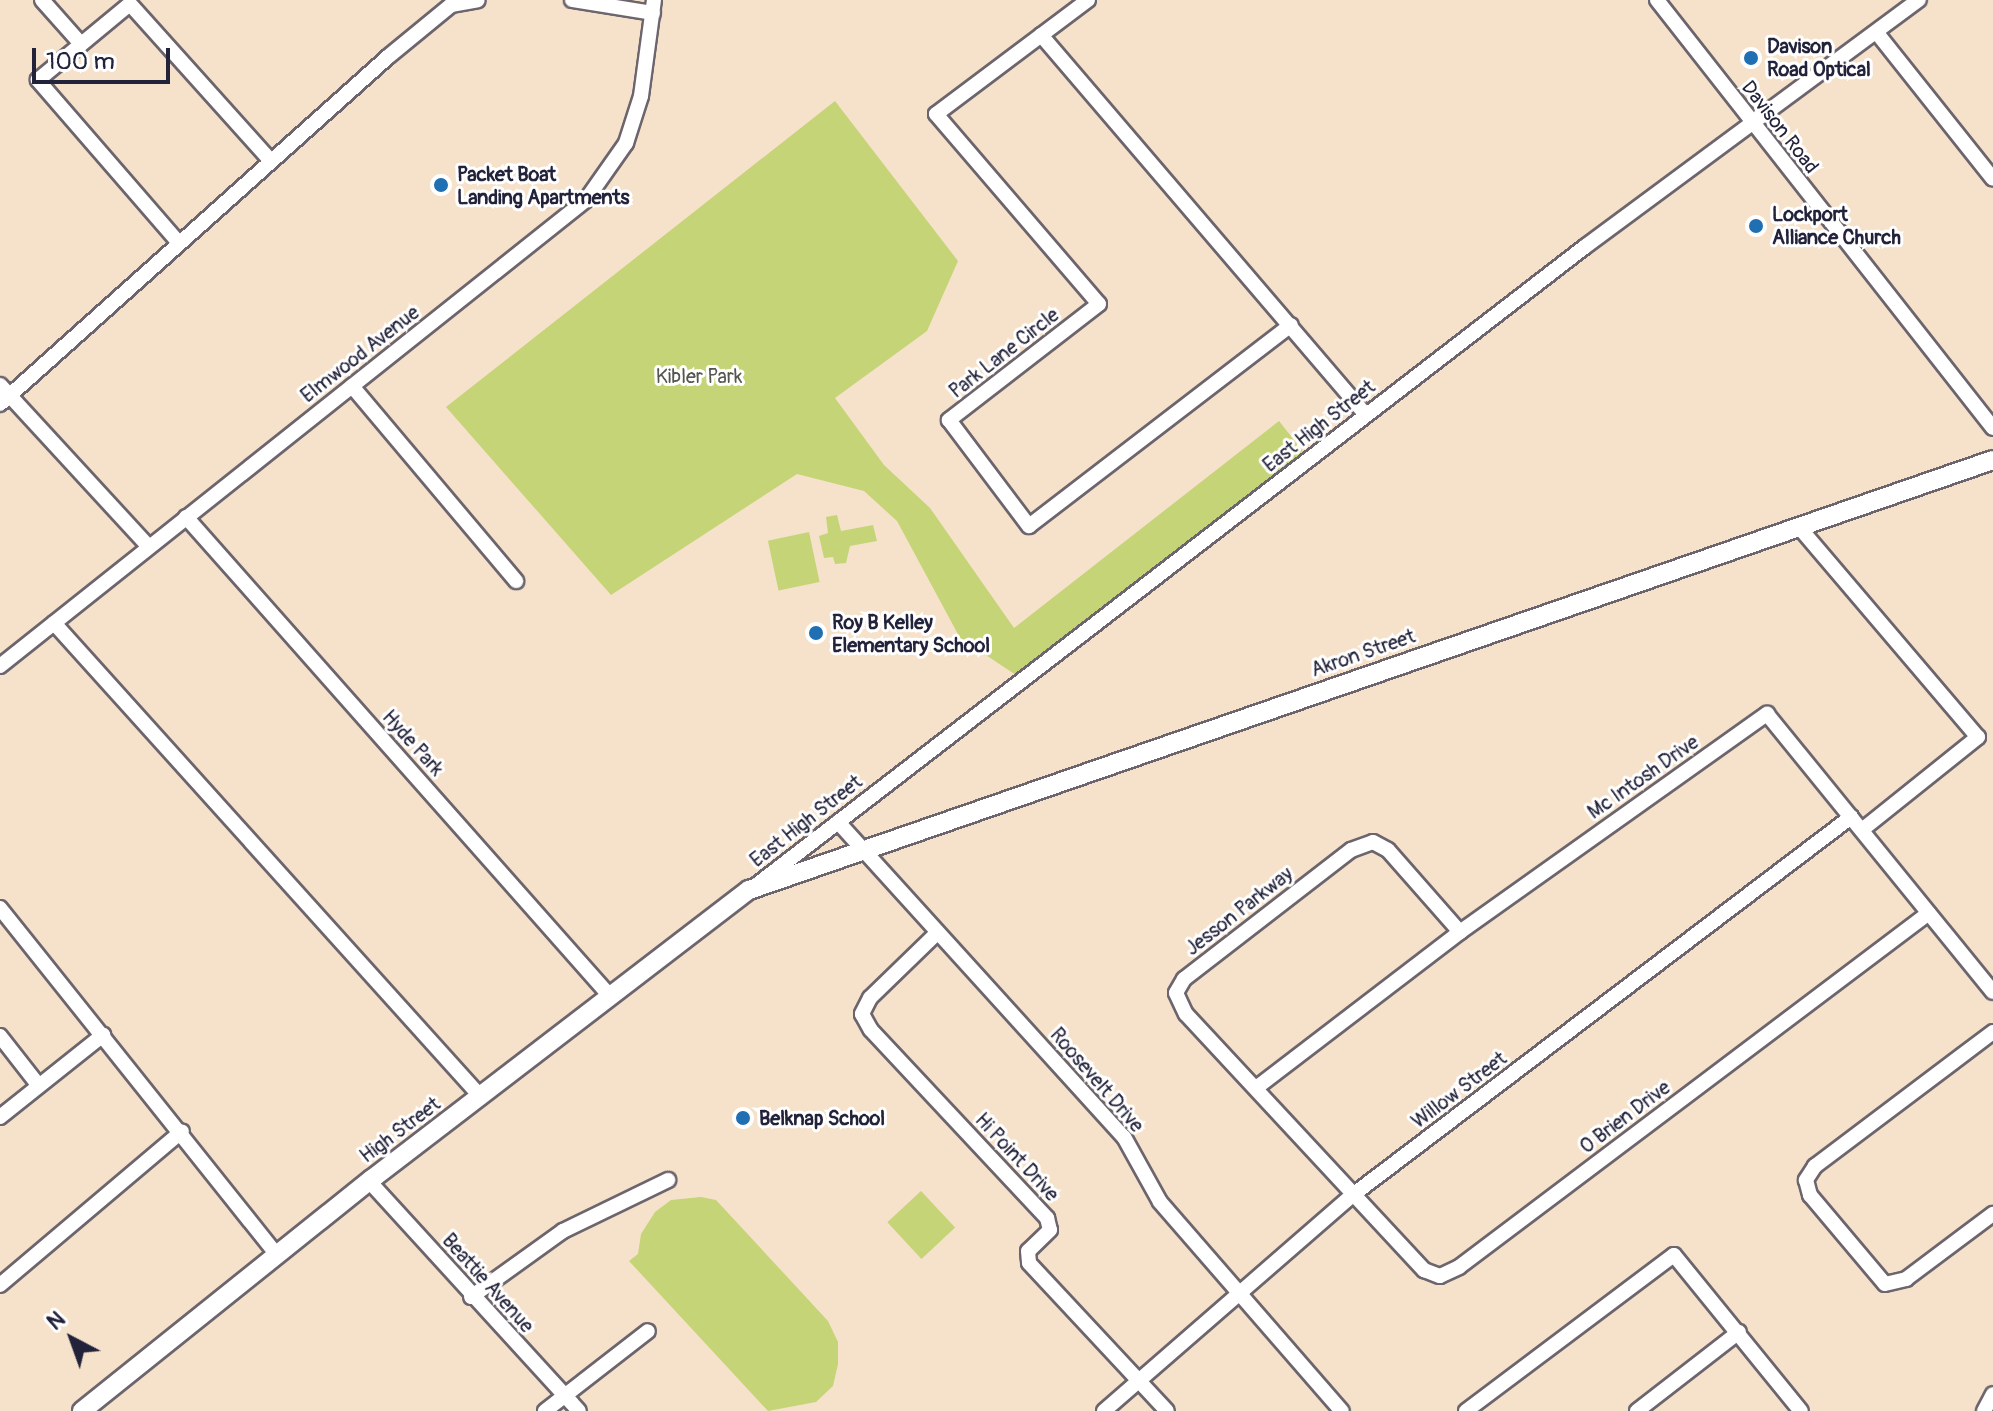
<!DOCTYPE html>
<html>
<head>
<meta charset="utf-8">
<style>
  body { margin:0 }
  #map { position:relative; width:1993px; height:1411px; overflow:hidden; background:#f6e2ca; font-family:Pangolin,sans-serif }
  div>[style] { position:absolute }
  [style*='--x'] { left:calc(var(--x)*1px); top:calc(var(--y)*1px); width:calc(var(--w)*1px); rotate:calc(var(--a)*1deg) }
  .green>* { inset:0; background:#c5d476; transform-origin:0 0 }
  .roads { filter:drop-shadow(2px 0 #6c656d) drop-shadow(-2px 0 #6c656d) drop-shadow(0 2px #6c656d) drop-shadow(0 -2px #6c656d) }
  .minor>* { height:14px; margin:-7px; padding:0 7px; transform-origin:7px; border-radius:7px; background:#fff }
  .major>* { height:18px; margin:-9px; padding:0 9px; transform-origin:9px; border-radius:9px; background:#fff }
  .dots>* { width:22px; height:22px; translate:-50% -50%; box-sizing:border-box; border:4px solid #fff; border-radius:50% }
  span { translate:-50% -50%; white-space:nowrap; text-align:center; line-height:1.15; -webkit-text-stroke:6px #fff; paint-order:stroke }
  .poi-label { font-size:20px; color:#22223b; font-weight:700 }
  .left { translate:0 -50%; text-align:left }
  .street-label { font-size:20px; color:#22223b }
  .park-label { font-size:20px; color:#53574d }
  .north { position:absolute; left:32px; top:1299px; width:80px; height:80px; -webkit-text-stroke:6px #fff; paint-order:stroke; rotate:319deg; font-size:22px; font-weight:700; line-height:32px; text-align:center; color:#22223b }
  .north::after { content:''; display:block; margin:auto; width:28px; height:36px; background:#22223b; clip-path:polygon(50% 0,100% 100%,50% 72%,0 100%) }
  .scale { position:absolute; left:32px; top:48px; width:138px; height:36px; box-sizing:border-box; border:4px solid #22223b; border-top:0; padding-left:10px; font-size:24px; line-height:28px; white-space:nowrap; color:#22223b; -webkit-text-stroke:6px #fff; paint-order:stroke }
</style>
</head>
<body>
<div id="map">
  <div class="green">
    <i style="clip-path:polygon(835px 101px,958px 261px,927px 331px,835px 398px,884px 465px,930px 508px,1014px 628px,1279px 421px,1305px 454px,1016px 675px,960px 638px,897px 521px,864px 491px,797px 474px,611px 595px,446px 407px)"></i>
    <i style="clip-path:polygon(837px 515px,841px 531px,873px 525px,877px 541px,850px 546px,846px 563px,835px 564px,833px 557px,824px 558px,819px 536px,828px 533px,826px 517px)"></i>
    <i style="left:809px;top:532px;width:51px;height:42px;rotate:78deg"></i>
    <i style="left:921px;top:1191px;width:50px;height:46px;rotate:47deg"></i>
    <i style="clip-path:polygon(701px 1197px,716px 1200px,828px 1321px,838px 1342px,838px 1364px,833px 1386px,816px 1402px,768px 1411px,629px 1261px,638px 1254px,641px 1234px,655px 1212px,671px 1200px)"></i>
  </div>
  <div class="roads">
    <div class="minor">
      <i style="--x:42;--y:0;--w:59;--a:48.4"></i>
      <i style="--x:572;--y:0;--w:82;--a:9.1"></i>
      <i style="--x:1088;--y:0;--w:190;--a:143.1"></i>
      <i style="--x:936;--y:114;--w:250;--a:49.4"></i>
      <i style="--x:1099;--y:304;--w:190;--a:142.3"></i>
      <i style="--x:949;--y:420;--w:133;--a:53"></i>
      <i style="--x:1029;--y:526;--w:330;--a:-37.5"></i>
      <i style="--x:1657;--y:0;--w:544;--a:51.87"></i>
      <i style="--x:1877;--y:33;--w:186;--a:51.5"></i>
      <i style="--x:1041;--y:35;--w:500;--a:49.46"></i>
      <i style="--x:179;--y:243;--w:216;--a:-130.9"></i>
      <i style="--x:38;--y:80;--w:119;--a:-39.6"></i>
      <i style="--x:130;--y:4;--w:211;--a:48.1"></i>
      <i style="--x:0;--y:385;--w:219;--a:47.4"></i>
      <i style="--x:352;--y:386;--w:255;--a:49.9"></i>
      <i style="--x:0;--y:404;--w:522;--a:-41.82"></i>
      <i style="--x:389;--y:56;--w:80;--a:-39.4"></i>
      <i style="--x:451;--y:5;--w:27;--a:-10"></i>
      <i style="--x:186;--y:517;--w:640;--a:48.49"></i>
      <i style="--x:1799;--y:527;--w:276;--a:49.6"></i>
      <i style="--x:1978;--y:737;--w:149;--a:141.3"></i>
      <i style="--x:54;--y:623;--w:638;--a:47.99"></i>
      <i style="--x:0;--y:666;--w:749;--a:-38.49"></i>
      <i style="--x:586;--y:200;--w:70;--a:-54.9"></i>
      <i style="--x:626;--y:143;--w:49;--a:-72.3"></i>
      <i style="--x:641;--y:96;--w:97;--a:-82.3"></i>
      <i style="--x:838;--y:822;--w:425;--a:47.8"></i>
      <i style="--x:1124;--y:1137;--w:74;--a:61"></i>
      <i style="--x:1160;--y:1202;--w:277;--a:49"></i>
      <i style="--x:759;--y:883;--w:1044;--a:-37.61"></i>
      <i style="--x:1586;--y:246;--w:414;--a:-36.5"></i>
      <i style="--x:0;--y:908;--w:444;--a:51.4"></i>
      <i style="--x:1460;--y:932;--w:109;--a:-131.3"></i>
      <i style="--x:1388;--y:850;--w:17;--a:-152"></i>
      <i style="--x:1373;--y:842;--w:23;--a:160"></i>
      <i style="--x:1351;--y:850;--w:211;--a:142.3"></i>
      <i style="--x:1184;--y:979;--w:16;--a:120"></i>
      <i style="--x:1176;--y:993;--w:23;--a:65"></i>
      <i style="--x:1186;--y:1014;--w:350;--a:47.1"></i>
      <i style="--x:1424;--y:1270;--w:17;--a:21"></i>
      <i style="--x:1440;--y:1276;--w:21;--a:-25"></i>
      <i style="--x:1459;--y:1267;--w:588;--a:-36.99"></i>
      <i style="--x:937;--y:933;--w:93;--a:135.9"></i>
      <i style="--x:870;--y:998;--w:18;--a:117"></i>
      <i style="--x:862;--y:1014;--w:18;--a:61"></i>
      <i style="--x:871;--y:1030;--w:258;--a:46.9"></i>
      <i style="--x:1047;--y:1218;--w:12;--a:76"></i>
      <i style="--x:1050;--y:1230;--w:30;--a:136"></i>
      <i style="--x:1028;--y:1251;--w:12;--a:85"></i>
      <i style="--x:1029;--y:1263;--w:202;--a:47"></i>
      <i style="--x:1993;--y:1032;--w:223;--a:143"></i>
      <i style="--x:1815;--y:1166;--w:17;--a:123"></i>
      <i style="--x:1806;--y:1180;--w:16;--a:75"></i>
      <i style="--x:1810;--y:1195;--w:116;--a:49.9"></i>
      <i style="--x:1885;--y:1284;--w:22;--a:-13"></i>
      <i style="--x:1906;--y:1279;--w:109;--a:-36.8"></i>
      <i style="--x:0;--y:1036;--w:63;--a:52"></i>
      <i style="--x:1256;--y:1088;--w:257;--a:-37.4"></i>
      <i style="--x:1460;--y:932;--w:377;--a:-35.4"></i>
      <i style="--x:1767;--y:714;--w:358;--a:50.9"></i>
      <i style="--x:0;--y:1117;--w:132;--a:-38.5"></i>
      <i style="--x:369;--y:1181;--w:311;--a:47.6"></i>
      <i style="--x:0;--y:1285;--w:238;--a:-40.2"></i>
      <i style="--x:471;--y:1297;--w:113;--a:-35.7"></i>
      <i style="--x:563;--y:1231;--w:117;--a:-25.9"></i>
      <i style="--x:545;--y:1411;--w:130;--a:-37.8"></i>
      <i style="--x:1104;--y:1411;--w:331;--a:-41"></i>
      <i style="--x:1354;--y:1194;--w:624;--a:-37.18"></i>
      <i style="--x:1466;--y:1411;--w:260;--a:-36.9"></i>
      <i style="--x:1674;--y:1255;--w:201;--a:50.9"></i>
      <i style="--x:1637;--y:1411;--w:129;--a:-37.8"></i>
      <i style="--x:1984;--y:1411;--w:19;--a:-62"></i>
    </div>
    <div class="major">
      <i style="--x:82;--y:1411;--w:371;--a:-38.7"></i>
      <i style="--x:372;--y:1179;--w:475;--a:-37.5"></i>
      <i style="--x:749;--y:890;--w:1316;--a:-19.07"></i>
    </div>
  </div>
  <div class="dots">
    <i style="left:1751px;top:58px;background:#1f6fb2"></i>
    <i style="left:441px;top:185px;background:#1f6fb2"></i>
    <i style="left:1756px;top:226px;background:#1f6fb2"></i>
    <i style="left:816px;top:633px;background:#1f6fb2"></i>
    <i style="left:743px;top:1118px;background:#1f6fb2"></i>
  </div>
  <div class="poi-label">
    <span class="left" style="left:1767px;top:58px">Davison<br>Road Optical</span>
    <span class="left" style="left:457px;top:186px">Packet Boat<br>Landing Apartments</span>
    <span class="left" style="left:1772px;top:226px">Lockport<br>Alliance Church</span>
    <span class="left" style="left:832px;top:634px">Roy B Kelley<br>Elementary School</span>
    <span class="left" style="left:759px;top:1118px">Belknap School</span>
  </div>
  <div class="street-label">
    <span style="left:1780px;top:127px;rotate:52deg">Davison Road</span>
    <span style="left:1004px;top:353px;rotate:-38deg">Park Lane Circle</span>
    <span style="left:360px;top:354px;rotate:-38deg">Elmwood Avenue</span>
    <span style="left:1319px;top:426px;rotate:-38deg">East High Street</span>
    <span style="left:1363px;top:653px;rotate:-19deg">Akron Street</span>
    <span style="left:413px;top:743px;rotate:48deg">Hyde Park</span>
    <span style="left:1643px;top:777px;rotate:-35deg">Mc Intosh Drive</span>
    <span style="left:806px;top:821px;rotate:-38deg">East High Street</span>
    <span style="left:1239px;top:911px;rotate:-38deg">Jesson Parkway</span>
    <span style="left:1097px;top:1080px;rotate:49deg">Roosevelt Drive</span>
    <span style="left:1459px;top:1090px;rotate:-37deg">Willow Street</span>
    <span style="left:1625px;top:1117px;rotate:-37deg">O Brien Drive</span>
    <span style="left:400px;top:1130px;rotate:-37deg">High Street</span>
    <span style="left:1017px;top:1157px;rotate:47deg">Hi Point Drive</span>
    <span style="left:488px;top:1283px;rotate:48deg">Beattie Avenue</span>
  </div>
  <div class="park-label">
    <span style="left:699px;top:376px">Kibler Park</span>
  </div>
  <div class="north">N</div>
  <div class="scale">100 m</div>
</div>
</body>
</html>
